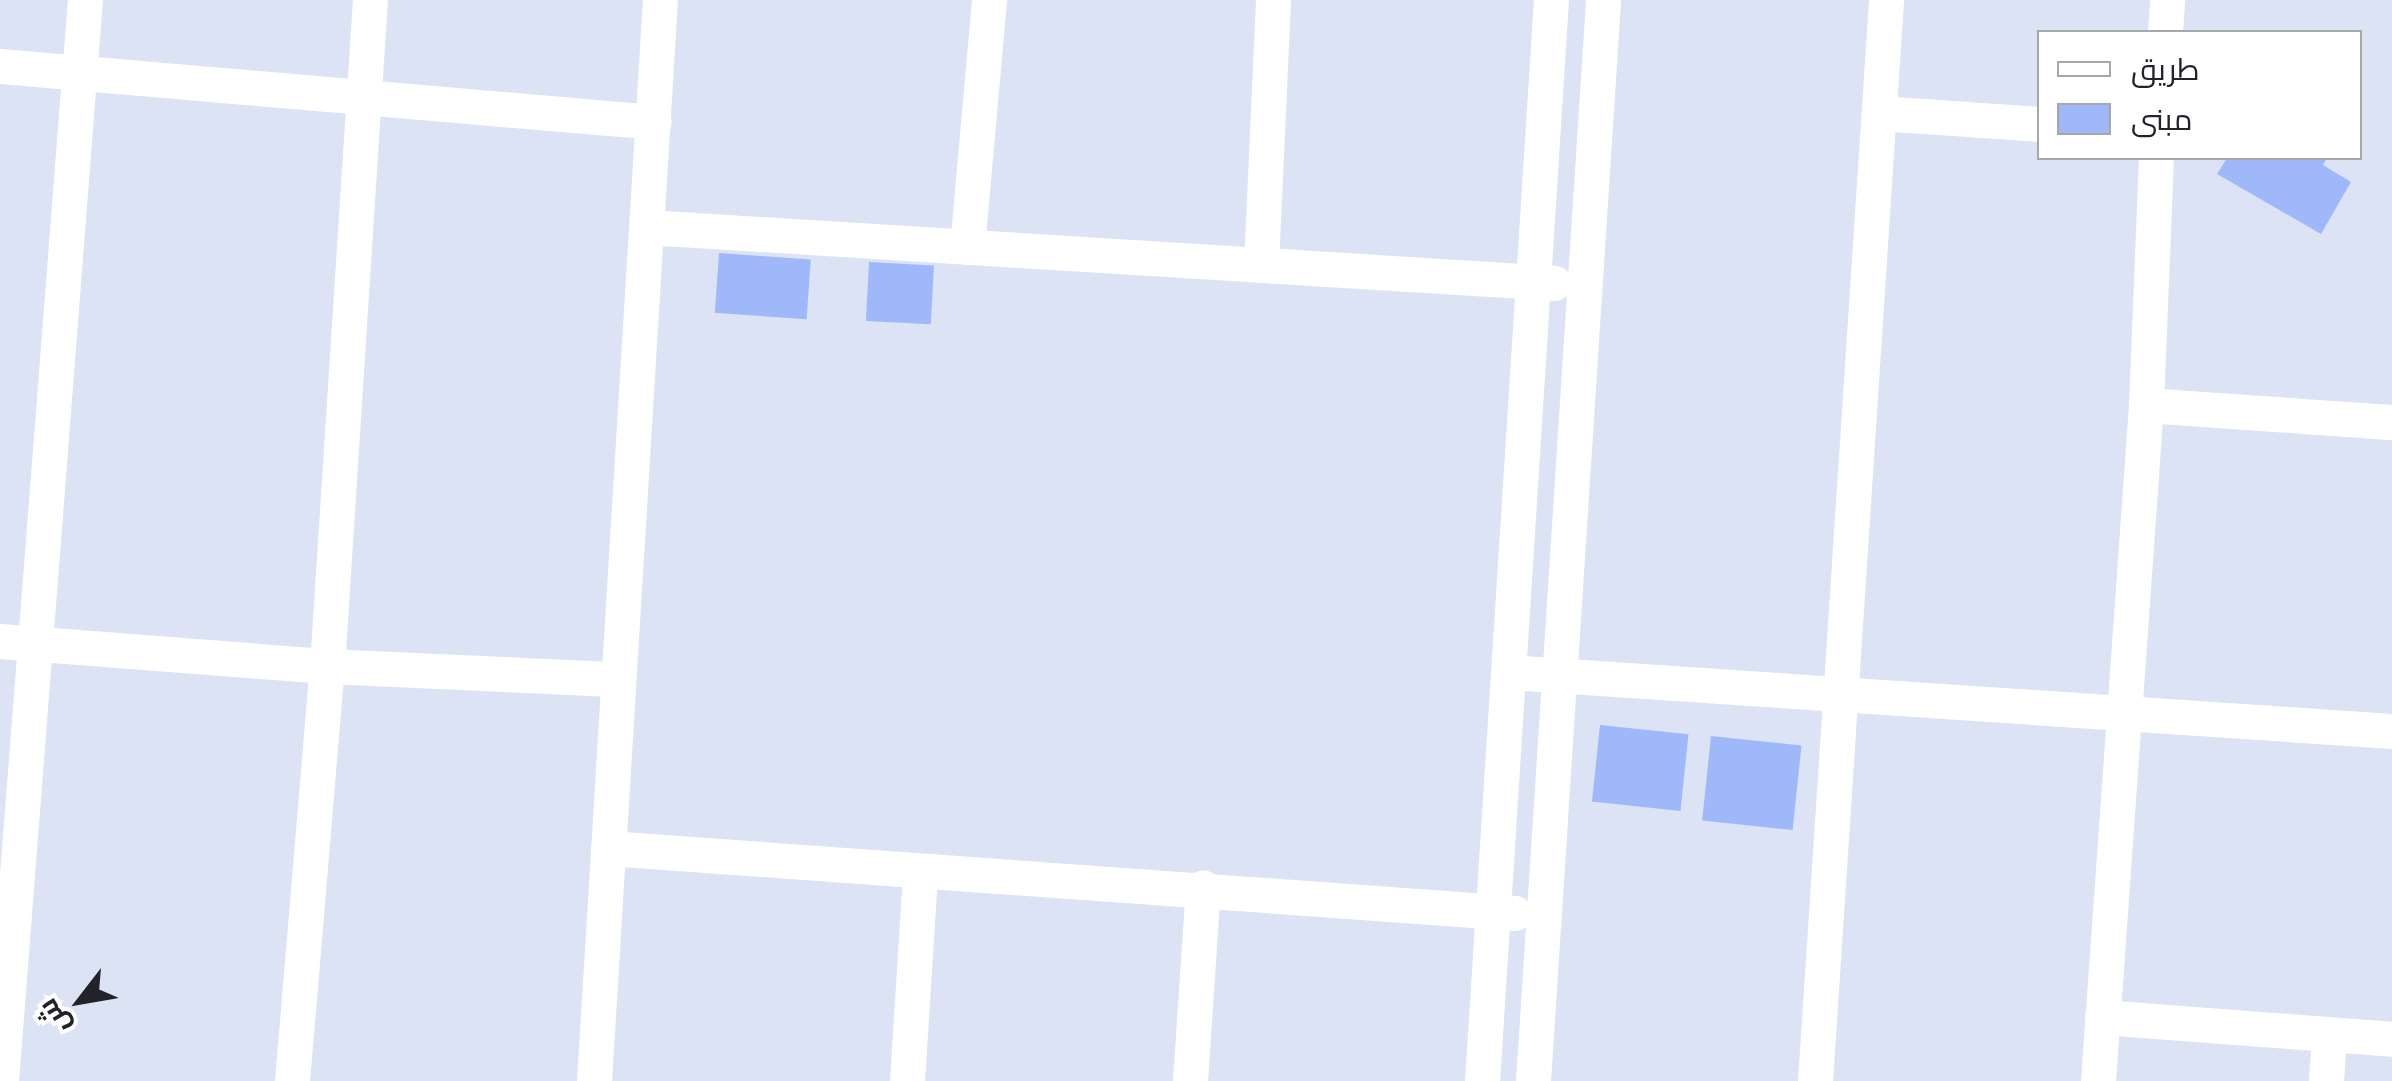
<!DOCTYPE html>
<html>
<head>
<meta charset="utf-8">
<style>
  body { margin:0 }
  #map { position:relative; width:2392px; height:1081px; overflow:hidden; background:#dce3f4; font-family:"Fira Sans Condensed",Cairo,sans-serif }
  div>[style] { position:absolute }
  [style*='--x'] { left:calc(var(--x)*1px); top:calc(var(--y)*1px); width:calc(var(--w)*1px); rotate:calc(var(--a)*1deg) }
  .building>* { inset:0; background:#9fb8f9; transform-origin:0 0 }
  .street>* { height:35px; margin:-17.5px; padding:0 17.5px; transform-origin:17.5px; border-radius:17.5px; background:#fff }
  span { translate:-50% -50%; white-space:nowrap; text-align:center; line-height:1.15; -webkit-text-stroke:8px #fff; paint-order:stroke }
  .legend { position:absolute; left:2037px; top:30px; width:325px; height:130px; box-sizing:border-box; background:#fff; border:2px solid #a6a7a9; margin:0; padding:12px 18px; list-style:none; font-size:30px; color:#212329 }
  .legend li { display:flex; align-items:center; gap:20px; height:50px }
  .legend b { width:50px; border:2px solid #a6a7a9 }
  .north { position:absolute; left:30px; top:951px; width:100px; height:100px; -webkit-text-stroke:8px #fff; paint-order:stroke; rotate:239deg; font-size:28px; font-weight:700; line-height:40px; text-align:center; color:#212329 }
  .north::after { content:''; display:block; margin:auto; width:35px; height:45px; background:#212329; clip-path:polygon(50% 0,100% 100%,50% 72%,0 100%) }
</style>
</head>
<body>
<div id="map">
  <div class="building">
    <i style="clip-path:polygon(2227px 158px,2327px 158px,2323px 165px,2351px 182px,2321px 234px,2217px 174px)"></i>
    <i style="left:719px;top:253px;width:92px;height:60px;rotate:4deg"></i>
    <i style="left:869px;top:262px;width:65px;height:59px;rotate:3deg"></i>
    <i style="left:1600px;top:725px;width:89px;height:77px;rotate:6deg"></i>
    <i style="left:1711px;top:736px;width:91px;height:85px;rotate:6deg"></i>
  </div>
  <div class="street">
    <i style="--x:2165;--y:32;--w:32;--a:-86"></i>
    <i style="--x:0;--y:66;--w:656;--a:4.89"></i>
    <i style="--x:1879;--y:113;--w:161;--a:3.9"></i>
    <i style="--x:647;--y:227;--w:909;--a:3.53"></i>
    <i style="--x:967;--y:247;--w:248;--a:-84.9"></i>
    <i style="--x:1261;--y:265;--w:265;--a:-87.4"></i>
    <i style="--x:2146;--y:405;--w:247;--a:4"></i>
    <i style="--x:0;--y:641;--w:328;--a:4.4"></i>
    <i style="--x:327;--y:666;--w:291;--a:2.6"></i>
    <i style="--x:1509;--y:672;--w:885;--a:3.82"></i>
    <i style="--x:608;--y:848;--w:909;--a:4.1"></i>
    <i style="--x:2102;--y:1017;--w:291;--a:4.3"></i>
    <i style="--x:1;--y:1081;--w:1084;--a:-85.56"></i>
    <i style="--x:292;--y:1081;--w:416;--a:-85.2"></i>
    <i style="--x:327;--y:666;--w:667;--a:-86.31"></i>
    <i style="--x:594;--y:1081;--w:1083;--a:-86.51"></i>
    <i style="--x:907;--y:1081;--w:209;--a:-86.4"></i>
    <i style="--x:1190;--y:1081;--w:194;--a:-86.2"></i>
    <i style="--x:1482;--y:1081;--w:1083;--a:-86.35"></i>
    <i style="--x:1533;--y:1081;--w:1083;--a:-86.29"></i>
    <i style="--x:1815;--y:1081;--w:1083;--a:-86.24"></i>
    <i style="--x:2098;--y:1081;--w:678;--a:-85.94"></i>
    <i style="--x:2146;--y:405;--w:247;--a:-87.7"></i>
    <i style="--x:2326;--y:1081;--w:45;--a:-86.2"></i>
  </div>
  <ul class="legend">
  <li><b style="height:12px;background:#fff"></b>طريق</li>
  <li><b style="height:28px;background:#9fb8f9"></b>مبنى</li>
  </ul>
  <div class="north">ش</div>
</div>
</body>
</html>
